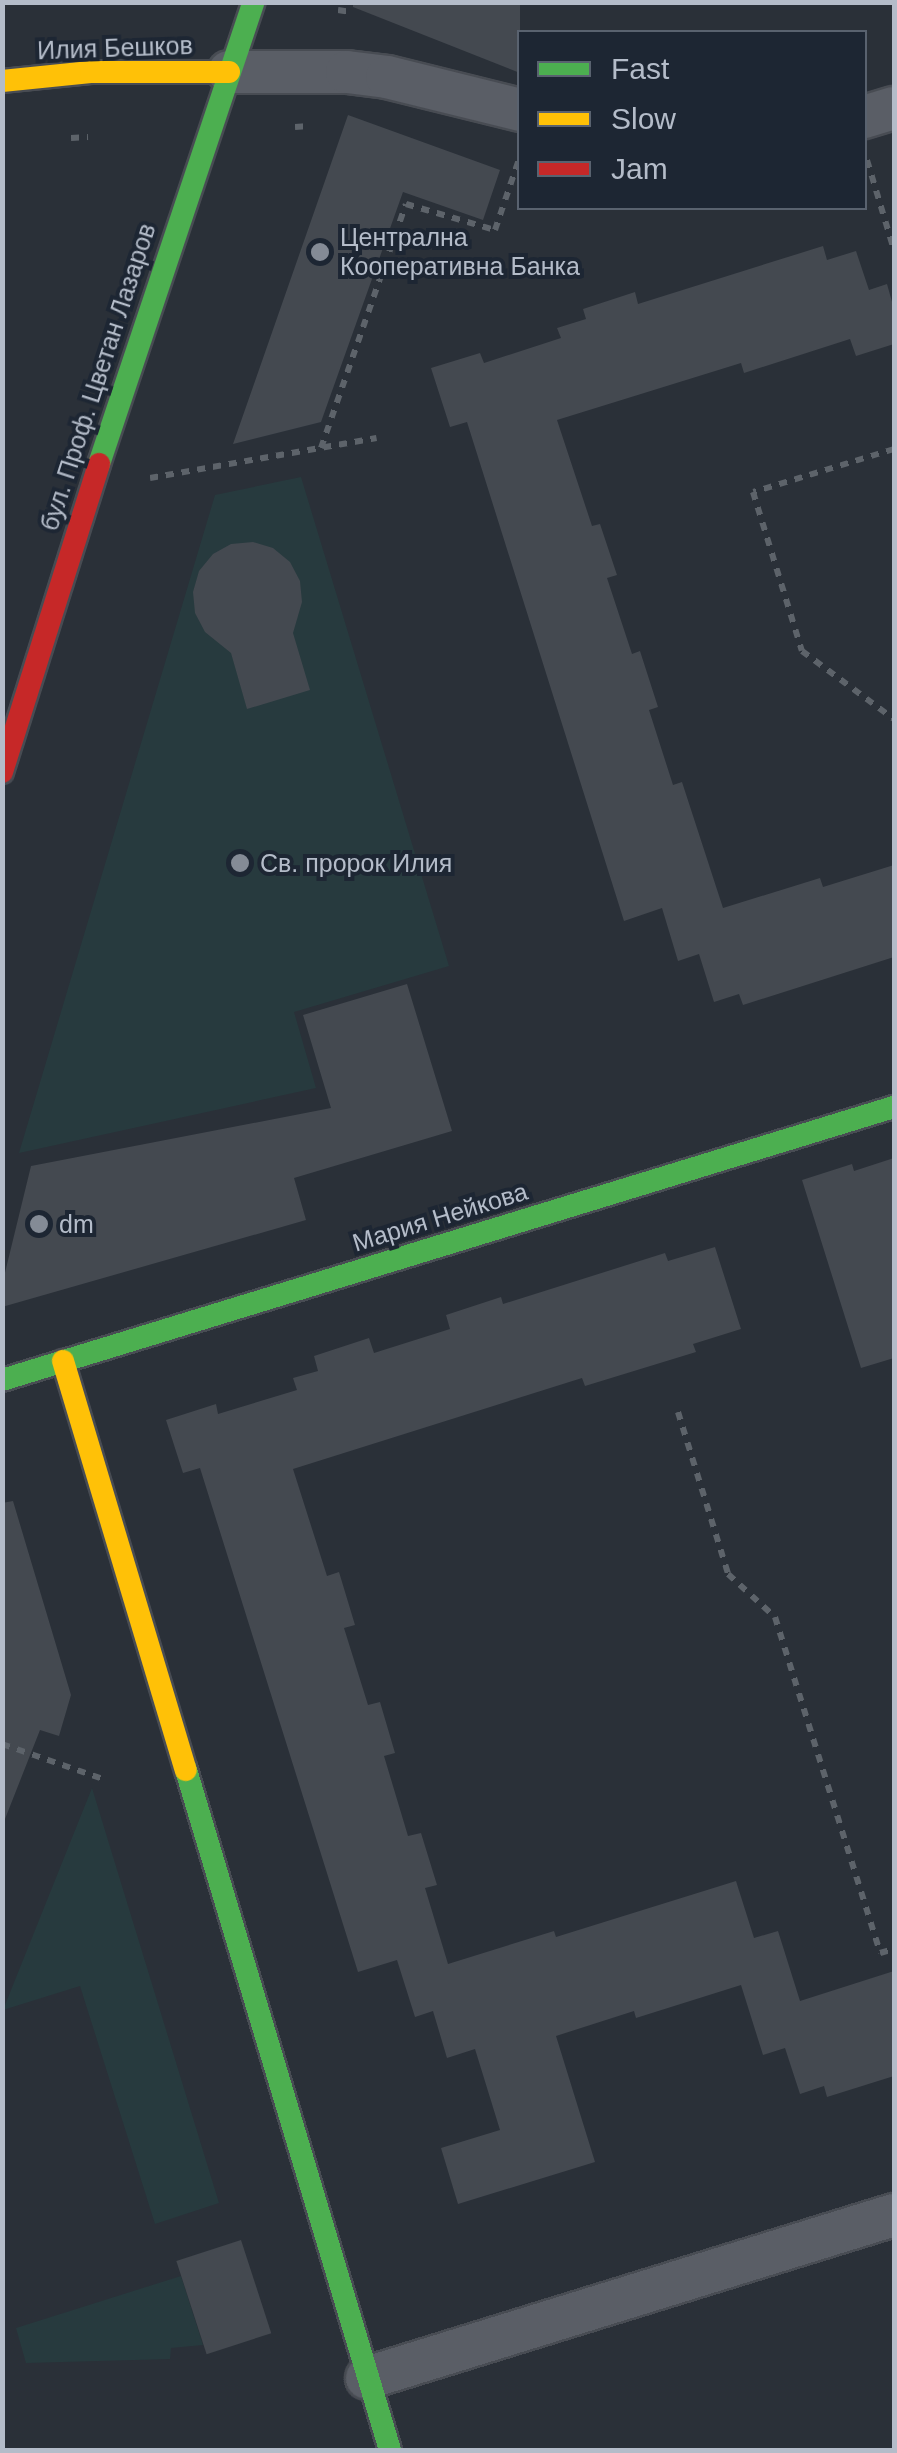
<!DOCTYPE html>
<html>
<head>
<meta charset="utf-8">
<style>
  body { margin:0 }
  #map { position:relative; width:897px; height:2453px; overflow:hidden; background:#2a3038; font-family:Arial,sans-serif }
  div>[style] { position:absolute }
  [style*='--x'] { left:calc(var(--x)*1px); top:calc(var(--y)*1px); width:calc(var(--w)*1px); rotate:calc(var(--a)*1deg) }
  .green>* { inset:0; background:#273a3e }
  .building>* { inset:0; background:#444950; transform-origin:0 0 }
  .path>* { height:6px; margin-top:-3px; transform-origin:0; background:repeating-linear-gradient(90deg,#5d636a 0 8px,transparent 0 16px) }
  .roads { filter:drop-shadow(2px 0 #484c53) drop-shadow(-2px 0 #484c53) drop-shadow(0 2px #484c53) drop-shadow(0 -2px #484c53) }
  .street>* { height:42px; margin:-21px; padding:0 21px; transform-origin:21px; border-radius:21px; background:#5a5e66 }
  .fast>* { height:22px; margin:-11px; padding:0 11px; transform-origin:11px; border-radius:11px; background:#4caf50 }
  .slow>* { height:22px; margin:-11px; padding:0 11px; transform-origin:11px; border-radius:11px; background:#ffc107 }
  .jam>* { height:22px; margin:-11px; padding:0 11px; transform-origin:11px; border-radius:11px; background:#c62828 }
  .dots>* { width:28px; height:28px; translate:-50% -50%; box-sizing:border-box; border:5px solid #1d2633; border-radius:50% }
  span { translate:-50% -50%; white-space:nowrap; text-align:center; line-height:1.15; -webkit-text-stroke:8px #1d2633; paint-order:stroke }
  .street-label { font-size:25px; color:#b4bcc9 }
  .poi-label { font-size:25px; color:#b4bcc9 }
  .left { translate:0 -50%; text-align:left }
  .frame { position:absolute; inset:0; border:5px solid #b4bcc9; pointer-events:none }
  .legend { position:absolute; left:517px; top:30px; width:350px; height:180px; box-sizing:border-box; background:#1d2633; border:2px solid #59626f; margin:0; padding:12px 18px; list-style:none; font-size:30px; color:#b4bcc9 }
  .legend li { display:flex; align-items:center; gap:20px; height:50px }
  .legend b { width:50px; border:2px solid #59626f }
</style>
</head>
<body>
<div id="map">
  <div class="green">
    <i style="clip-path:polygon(301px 477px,449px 966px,294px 1012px,316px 1088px,19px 1153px,215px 495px)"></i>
    <i style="clip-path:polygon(92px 1788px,219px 2203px,155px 2224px,80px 1986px,3px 2010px)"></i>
    <i style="clip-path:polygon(181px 2276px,203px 2345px,171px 2348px,170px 2359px,26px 2363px,16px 2328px)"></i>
  </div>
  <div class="building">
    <i style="clip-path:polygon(353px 2px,520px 2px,520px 73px,353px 7px)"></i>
    <i style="clip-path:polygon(348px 115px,500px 170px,483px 220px,403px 192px,321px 422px,233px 444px)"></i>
    <i style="clip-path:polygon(823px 246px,827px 260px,856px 251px,869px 290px,887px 284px,894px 309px,894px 344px,856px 356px,850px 339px,744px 373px,741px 363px,557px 420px,592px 526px,600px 524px,617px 575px,607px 578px,632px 654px,640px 651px,658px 707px,649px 710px,673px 785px,682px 782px,723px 908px,820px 878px,823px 887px,894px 865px,894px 957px,743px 1005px,739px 994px,714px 1002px,699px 954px,678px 961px,662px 908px,624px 921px,467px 422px,450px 427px,431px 368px,480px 353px,484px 363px,561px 338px,557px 328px,586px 319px,583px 309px,635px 292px,638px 304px)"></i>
    <i style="clip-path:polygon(253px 542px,273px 548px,290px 562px,300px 581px,302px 602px,293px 633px,310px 690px,247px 709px,231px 653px,205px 632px,195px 613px,193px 592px,199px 571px,213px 554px,231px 544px)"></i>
    <i style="clip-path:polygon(407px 984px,452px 1131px,294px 1178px,306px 1220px,2px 1307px,2px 1285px,31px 1166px,331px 1108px,303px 1015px)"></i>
    <i style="clip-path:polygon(894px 1158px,894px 1358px,861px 1368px,802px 1180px,852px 1164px,854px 1171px)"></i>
    <i style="clip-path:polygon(715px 1247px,741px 1329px,693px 1344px,696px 1352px,585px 1386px,582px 1378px,293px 1469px,327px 1576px,339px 1572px,355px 1625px,344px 1628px,368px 1705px,380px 1702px,395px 1753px,384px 1756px,408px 1836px,421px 1833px,437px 1885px,425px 1888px,448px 1964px,554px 1931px,556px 1937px,736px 1881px,754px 1938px,778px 1931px,800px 2001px,894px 1971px,894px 2076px,827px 2097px,824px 2086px,800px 2094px,785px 2048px,763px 2055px,741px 1985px,636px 2018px,634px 2011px,556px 2036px,595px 2162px,458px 2204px,441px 2148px,500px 2130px,475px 2049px,447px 2058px,433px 2011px,415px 2017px,397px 1960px,358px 1972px,200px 1468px,183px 1473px,166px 1420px,216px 1404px,218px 1414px,297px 1390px,293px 1378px,318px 1371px,314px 1356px,369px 1338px,374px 1353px,450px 1329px,446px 1315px,501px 1297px,503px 1304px,665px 1253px,668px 1261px)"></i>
    <i style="clip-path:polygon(13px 1501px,71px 1695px,59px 1736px,40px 1730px,5px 1819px,2px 1503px)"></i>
    <i style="left:241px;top:2240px;width:98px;height:68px;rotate:72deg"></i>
  </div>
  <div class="path">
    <i style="--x:338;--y:10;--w:13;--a:9"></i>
    <i style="--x:295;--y:127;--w:14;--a:-4"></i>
    <i style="--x:71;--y:138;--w:17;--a:-3"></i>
    <i style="--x:867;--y:160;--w:94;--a:73.3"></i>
    <i style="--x:321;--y:448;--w:258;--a:-70.8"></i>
    <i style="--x:406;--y:204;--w:93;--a:16.3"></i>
    <i style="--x:495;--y:230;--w:78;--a:-71.3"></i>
    <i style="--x:894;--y:449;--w:147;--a:163"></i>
    <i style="--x:753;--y:492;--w:166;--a:72.9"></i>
    <i style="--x:802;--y:651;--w:114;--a:36.5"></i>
    <i style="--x:150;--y:478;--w:230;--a:-10"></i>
    <i style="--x:678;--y:1412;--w:170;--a:72.8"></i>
    <i style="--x:728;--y:1574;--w:64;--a:42.5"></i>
    <i style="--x:775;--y:1617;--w:352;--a:72.6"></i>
    <i style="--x:880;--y:1953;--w:15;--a:-16"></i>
    <i style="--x:2;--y:1744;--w:110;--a:19.1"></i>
  </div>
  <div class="roads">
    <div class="street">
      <i style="--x:229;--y:72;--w:118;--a:0"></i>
      <i style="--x:347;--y:72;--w:40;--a:7.1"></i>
      <i style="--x:387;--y:77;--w:137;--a:13.9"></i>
      <i style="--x:864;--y:117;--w:31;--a:-17"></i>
      <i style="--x:367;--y:2378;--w:552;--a:-17.19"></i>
    </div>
    <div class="fast">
      <i style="--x:99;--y:464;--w:487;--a:-71.5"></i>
      <i style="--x:2;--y:1380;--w:933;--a:-17.02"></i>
      <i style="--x:186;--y:1770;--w:710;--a:73.3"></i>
    </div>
    <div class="slow">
      <i style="--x:2;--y:81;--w:89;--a:-5.8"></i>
      <i style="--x:91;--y:72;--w:138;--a:0"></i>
      <i style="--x:63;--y:1361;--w:427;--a:73.3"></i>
    </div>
    <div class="jam">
      <i style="--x:2;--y:772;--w:323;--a:-72.5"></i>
    </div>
  </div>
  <div class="dots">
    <i style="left:320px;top:252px;background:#848b96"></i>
    <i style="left:240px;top:863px;background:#848b96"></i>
    <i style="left:39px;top:1224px;background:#848b96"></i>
  </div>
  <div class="street-label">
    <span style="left:115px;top:48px;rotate:-2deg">Илия Бешков</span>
    <span style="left:98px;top:377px;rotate:-72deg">бул. Проф. Цветан Лазаров</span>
    <span style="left:440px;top:1217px;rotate:-17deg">Мария Нейкова</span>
  </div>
  <div class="poi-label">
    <span class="left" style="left:340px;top:252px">Централна<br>Кооперативна Банка</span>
    <span class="left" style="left:260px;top:863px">Св. пророк Илия</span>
    <span class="left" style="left:59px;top:1224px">dm</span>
  </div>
  <div class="frame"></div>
  <ul class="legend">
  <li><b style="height:12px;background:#4caf50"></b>Fast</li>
  <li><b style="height:12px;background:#ffc107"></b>Slow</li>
  <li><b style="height:12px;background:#c62828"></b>Jam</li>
  </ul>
</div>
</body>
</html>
